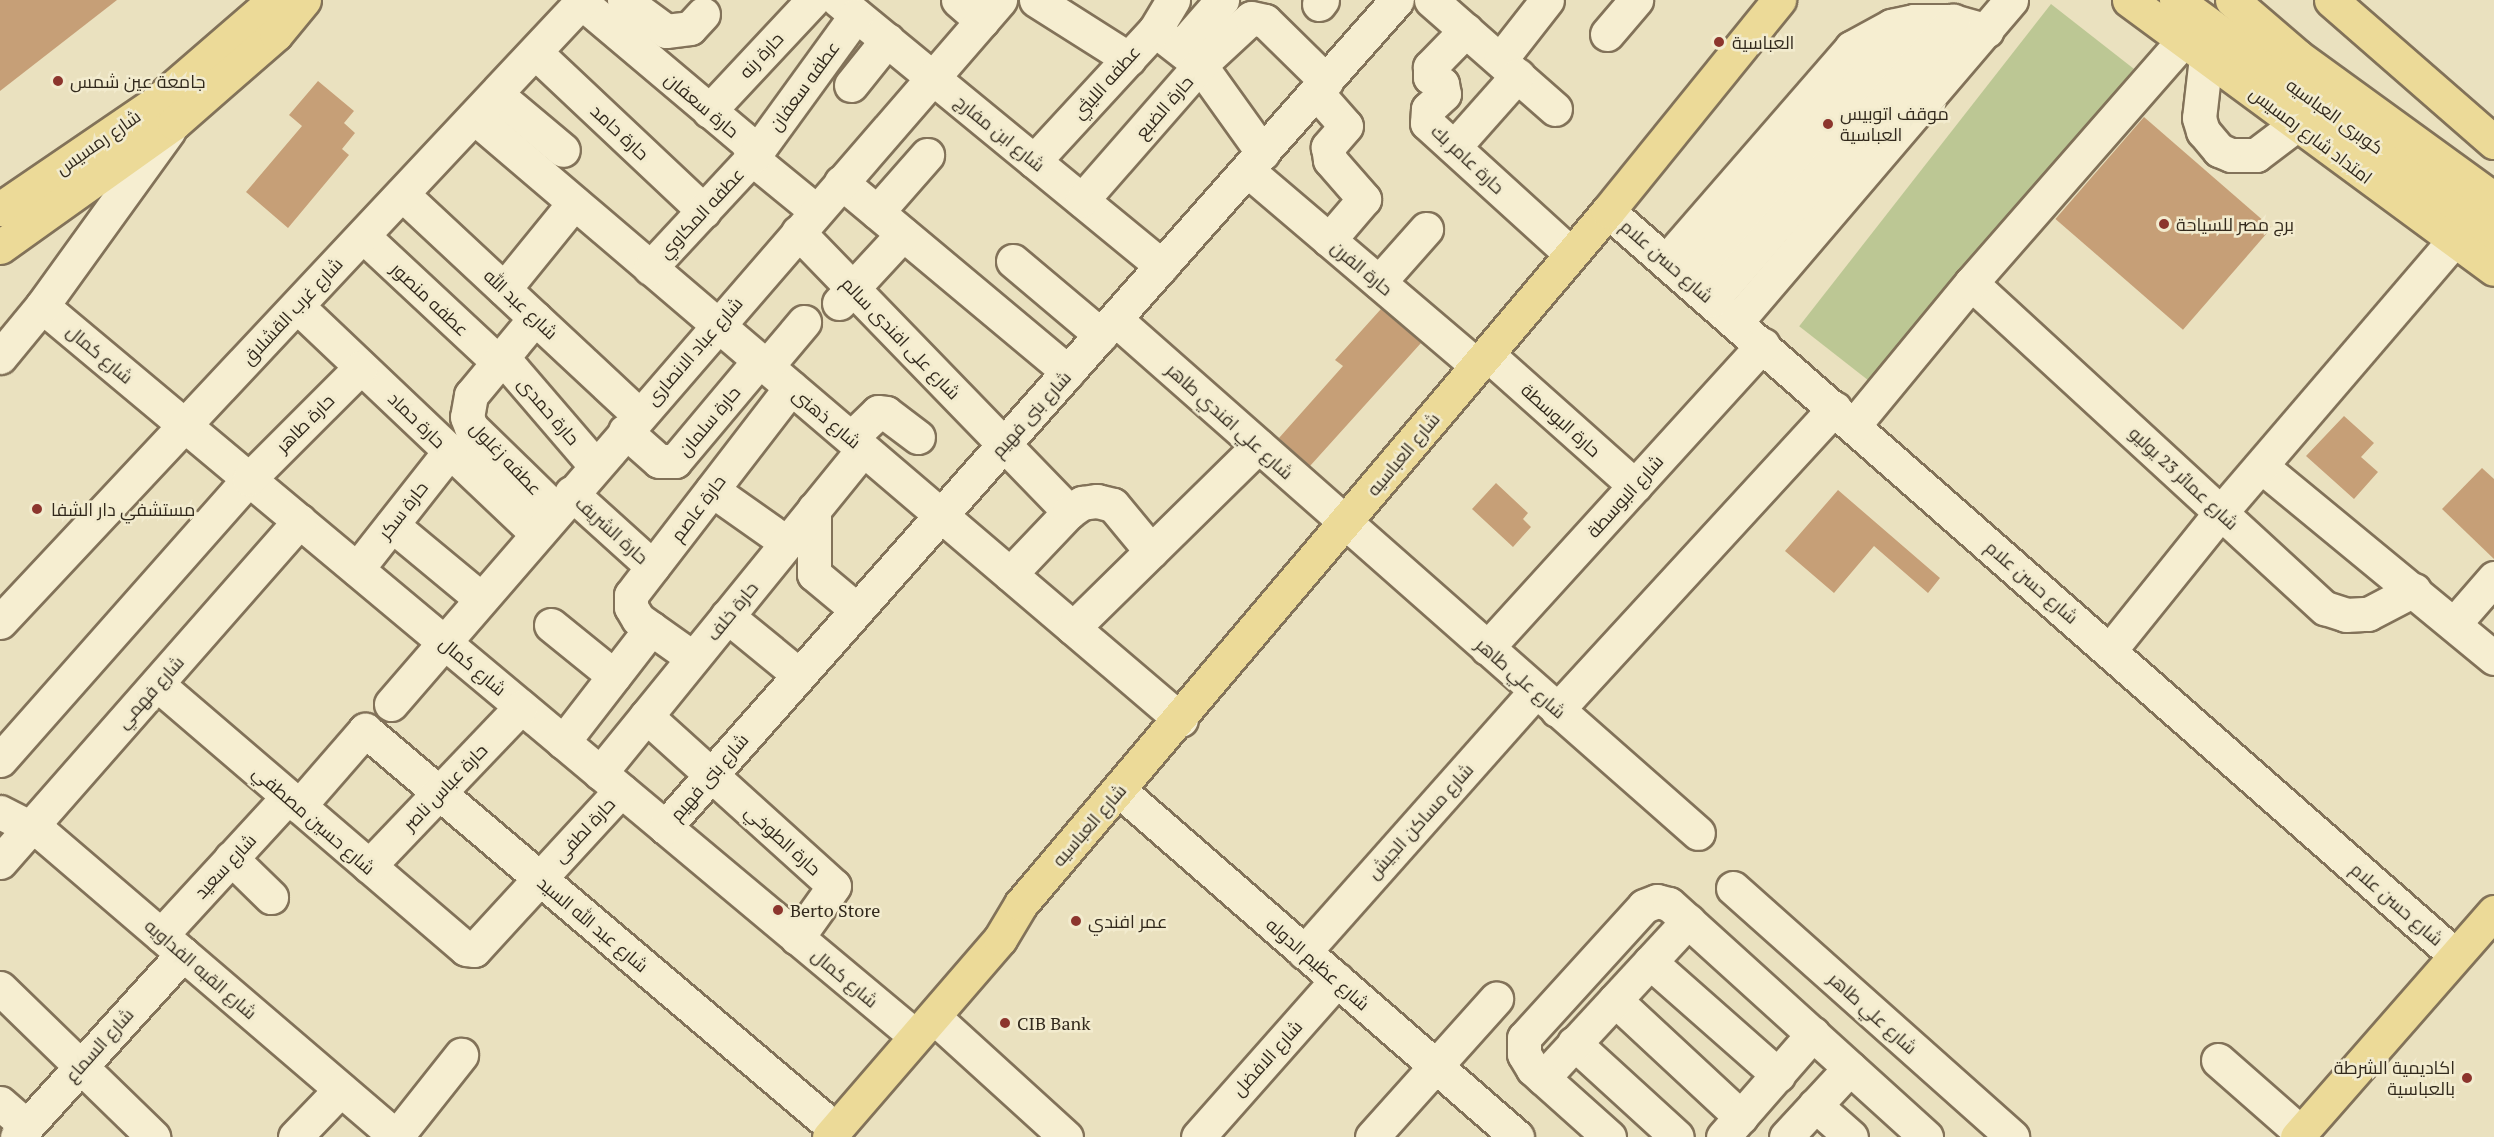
<!DOCTYPE html>
<html>
<head>
<meta charset="utf-8">
<style>
  body { margin:0 }
  #map { position:relative; width:2494px; height:1137px; overflow:hidden; background:#eae1bf; font-family:"PT Serif",Cairo,serif }
  div>[style] { position:absolute }
  [style*='--x'] { left:calc(var(--x)*1px); top:calc(var(--y)*1px); width:calc(var(--w)*1px); rotate:calc(var(--a)*1deg) }
  .green>* { inset:0; background:#bcc794; transform-origin:0 0 }
  .building>* { inset:0; background:#c69f77; transform-origin:0 0 }
  .roads { filter:drop-shadow(2px 0 #827259) drop-shadow(-2px 0 #827259) drop-shadow(0 2px #827259) drop-shadow(0 -2px #827259) }
  .minor>* { height:33px; margin:-16.5px; padding:0 16.5px; transform-origin:16.5px; border-radius:16.5px; background:#f6eed1 }
  .major>* { height:33px; margin:-16.5px; padding:0 16.5px; transform-origin:16.5px; border-radius:16.5px; background:#ecda98 }
  .dots>* { width:16px; height:16px; translate:-50% -50%; box-sizing:border-box; border:3px solid #f2ebce; border-radius:50% }
  span { translate:-50% -50%; white-space:nowrap; text-align:center; line-height:1.15; -webkit-text-stroke:5px #f2ebce; paint-order:stroke }
  .poi-label { font-size:18px; color:#32291c }
  .left { translate:0 -50%; text-align:left }
  .right { translate:-100% -50%; text-align:right }
  .street-label { font-size:18px; color:#32291c }
</style>
</head>
<body>
<div id="map">
  <div class="green">
    <i style="left:2051px;top:4px;width:105px;height:409px;rotate:38deg"></i>
  </div>
  <div class="building">
    <i style="clip-path:polygon(0 0,117px 0,0 91px)"></i>
    <i style="clip-path:polygon(318px 81px,354px 111px,344px 123px,355px 133px,342px 149px,349px 155px,288px 228px,246px 192px,302px 126px,289px 115px)"></i>
    <i style="left:2144px;top:117px;width:169px;height:135px;rotate:41deg"></i>
    <i style="clip-path:polygon(1381px 309px,1421px 343px,1310px 466px,1279px 438px,1343px 366px,1335px 360px)"></i>
    <i style="clip-path:polygon(2344px 416px,2374px 443px,2361px 457px,2378px 472px,2354px 499px,2306px 456px)"></i>
    <i style="clip-path:polygon(2482px 468px,2494px 479px,2494px 559px,2442px 509px)"></i>
    <i style="clip-path:polygon(1496px 483px,1528px 513px,1523px 519px,1531px 527px,1513px 547px,1472px 509px)"></i>
    <i style="clip-path:polygon(1838px 490px,1940px 578px,1928px 593px,1874px 546px,1834px 593px,1785px 551px)"></i>
  </div>
  <div class="roads">
    <div class="minor">
      <i style="--x:624;--y:0;--w:52;--a:36.4"></i>
      <i style="--x:666;--y:31;--w:24;--a:-7"></i>
      <i style="--x:690;--y:28;--w:19;--a:-47"></i>
      <i style="--x:838;--y:0;--w:419;--a:39.4"></i>
      <i style="--x:958;--y:0;--w:32;--a:41"></i>
      <i style="--x:1036;--y:0;--w:110;--a:32.4"></i>
      <i style="--x:1431;--y:0;--w:165;--a:41.3"></i>
      <i style="--x:581;--y:2;--w:217;--a:40.1"></i>
      <i style="--x:747;--y:142;--w:21;--a:67"></i>
      <i style="--x:755;--y:161;--w:79;--a:39.3"></i>
      <i style="--x:1319;--y:4;--w:5;--a:-53"></i>
      <i style="--x:1155;--y:30;--w:57;--a:37.9"></i>
      <i style="--x:1200;--y:65;--w:108;--a:54.4"></i>
      <i style="--x:1466;--y:30;--w:52;--a:134.2"></i>
      <i style="--x:1430;--y:67;--w:10;--a:90"></i>
      <i style="--x:1430;--y:77;--w:14;--a:30"></i>
      <i style="--x:1442;--y:84;--w:10;--a:79"></i>
      <i style="--x:1444;--y:94;--w:22;--a:137"></i>
      <i style="--x:1428;--y:109;--w:14;--a:94"></i>
      <i style="--x:1427;--y:123;--w:193;--a:42.3"></i>
      <i style="--x:1607;--y:34;--w:45;--a:-49.5"></i>
      <i style="--x:1180;--y:48;--w:64;--a:-48.8"></i>
      <i style="--x:535;--y:52;--w:232;--a:43.3"></i>
      <i style="--x:2206;--y:57;--w:61;--a:96.5"></i>
      <i style="--x:2199;--y:118;--w:14;--a:73"></i>
      <i style="--x:2203;--y:131;--w:25;--a:50"></i>
      <i style="--x:2219;--y:150;--w:13;--a:23"></i>
      <i style="--x:2231;--y:155;--w:25;--a:0"></i>
      <i style="--x:2256;--y:155;--w:51;--a:-37.1"></i>
      <i style="--x:1500;--y:60;--w:76;--a:-51.9"></i>
      <i style="--x:851;--y:85;--w:58;--a:-51.3"></i>
      <i style="--x:1316;--y:92;--w:45;--a:48.6"></i>
      <i style="--x:1346;--y:126;--w:28;--a:131"></i>
      <i style="--x:1328;--y:147;--w:13;--a:81"></i>
      <i style="--x:1330;--y:160;--w:52;--a:48.9"></i>
      <i style="--x:1364;--y:199;--w:54;--a:130.5"></i>
      <i style="--x:496;--y:94;--w:87;--a:39.9"></i>
      <i style="--x:709;--y:111;--w:152;--a:-46.9"></i>
      <i style="--x:474;--y:117;--w:929;--a:40.46"></i>
      <i style="--x:1454;--y:147;--w:96;--a:-48.4"></i>
      <i style="--x:1034;--y:161;--w:178;--a:-47.3"></i>
      <i style="--x:1155;--y:30;--w:35;--a:-59"></i>
      <i style="--x:1247;--y:170;--w:302;--a:40.4"></i>
      <i style="--x:841;--y:182;--w:296;--a:39.9"></i>
      <i style="--x:402;--y:194;--w:324;--a:43"></i>
      <i style="--x:1082;--y:200;--w:179;--a:-48.8"></i>
      <i style="--x:1200;--y:65;--w:69;--a:-42.7"></i>
      <i style="--x:1251;--y:18;--w:14;--a:12"></i>
      <i style="--x:1265;--y:21;--w:86;--a:44.5"></i>
      <i style="--x:1608;--y:211;--w:1127;--a:41.3"></i>
      <i style="--x:877;--y:212;--w:76;--a:-48.7"></i>
      <i style="--x:798;--y:232;--w:390;--a:45.9"></i>
      <i style="--x:363;--y:236;--w:185;--a:43"></i>
      <i style="--x:1667;--y:260;--w:281;--a:-49"></i>
      <i style="--x:1851;--y:48;--w:46;--a:-28.8"></i>
      <i style="--x:1891;--y:26;--w:24;--a:-12"></i>
      <i style="--x:1914;--y:21;--w:39;--a:0"></i>
      <i style="--x:1953;--y:21;--w:35;--a:16"></i>
      <i style="--x:1013;--y:261;--w:115;--a:40.1"></i>
      <i style="--x:650;--y:268;--w:151;--a:-47.1"></i>
      <i style="--x:753;--y:157;--w:175;--a:-54"></i>
      <i style="--x:1689;--y:280;--w:343;--a:-49"></i>
      <i style="--x:1379;--y:282;--w:71;--a:-48.4"></i>
      <i style="--x:1971;--y:283;--w:481;--a:42.6"></i>
      <i style="--x:2325;--y:608;--w:22;--a:18"></i>
      <i style="--x:2346;--y:615;--w:22;--a:-3"></i>
      <i style="--x:2368;--y:614;--w:52;--a:-27.6"></i>
      <i style="--x:504;--y:289;--w:111;--a:-50.9"></i>
      <i style="--x:1712;--y:300;--w:369;--a:-49.2"></i>
      <i style="--x:839;--y:303;--w:94;--a:-47.2"></i>
      <i style="--x:42;--y:306;--w:1122;--a:39.9"></i>
      <i style="--x:297;--y:306;--w:330;--a:43.5"></i>
      <i style="--x:535;--y:318;--w:100;--a:129.7"></i>
      <i style="--x:471;--y:395;--w:22;--a:100"></i>
      <i style="--x:467;--y:417;--w:11;--a:68"></i>
      <i style="--x:471;--y:427;--w:119;--a:44.3"></i>
      <i style="--x:1115;--y:319;--w:777;--a:41.4"></i>
      <i style="--x:1737;--y:321;--w:422;--a:-49.5"></i>
      <i style="--x:1487;--y:354;--w:198;--a:41.7"></i>
      <i style="--x:0;--y:357;--w:66;--a:-50.5"></i>
      <i style="--x:42;--y:306;--w:217;--a:-54.2"></i>
      <i style="--x:502;--y:357;--w:143;--a:49.3"></i>
      <i style="--x:766;--y:367;--w:59;--a:-49.8"></i>
      <i style="--x:1854;--y:425;--w:184;--a:-50.5"></i>
      <i style="--x:1971;--y:283;--w:323;--a:-48.8"></i>
      <i style="--x:625;--y:431;--w:45;--a:41.4"></i>
      <i style="--x:659;--y:461;--w:16;--a:0"></i>
      <i style="--x:675;--y:461;--w:131;--a:-50"></i>
      <i style="--x:851;--y:438;--w:37;--a:-44"></i>
      <i style="--x:878;--y:412;--w:8;--a:7"></i>
      <i style="--x:886;--y:413;--w:40;--a:37"></i>
      <i style="--x:2261;--y:466;--w:302;--a:39.5"></i>
      <i style="--x:712;--y:490;--w:92;--a:35.2"></i>
      <i style="--x:571;--y:493;--w:110;--a:42.1"></i>
      <i style="--x:814;--y:509;--w:65;--a:90"></i>
      <i style="--x:814;--y:574;--w:56;--a:39.9"></i>
      <i style="--x:392;--y:525;--w:114;--a:39.7"></i>
      <i style="--x:357;--y:569;--w:150;--a:-51.8"></i>
      <i style="--x:1010;--y:574;--w:86;--a:-46.4"></i>
      <i style="--x:1069;--y:512;--w:16;--a:-35"></i>
      <i style="--x:1082;--y:503;--w:15;--a:-8"></i>
      <i style="--x:1097;--y:501;--w:16;--a:14"></i>
      <i style="--x:1113;--y:505;--w:60;--a:50.4"></i>
      <i style="--x:727;--y:616;--w:93;--a:39.3"></i>
      <i style="--x:0;--y:622;--w:853;--a:-46.85"></i>
      <i style="--x:2454;--y:624;--w:61;--a:-49"></i>
      <i style="--x:551;--y:625;--w:81;--a:39"></i>
      <i style="--x:1073;--y:628;--w:260;--a:-44.5"></i>
      <i style="--x:1487;--y:648;--w:410;--a:-47.7"></i>
      <i style="--x:2110;--y:650;--w:177;--a:-51.2"></i>
      <i style="--x:2221;--y:512;--w:358;--a:-49.4"></i>
      <i style="--x:693;--y:658;--w:67;--a:-144.7"></i>
      <i style="--x:638;--y:619;--w:14;--a:-120"></i>
      <i style="--x:631;--y:607;--w:12;--a:-90"></i>
      <i style="--x:631;--y:595;--w:262;--a:-52.4"></i>
      <i style="--x:157;--y:684;--w:407;--a:40.6"></i>
      <i style="--x:466;--y:949;--w:8;--a:7"></i>
      <i style="--x:474;--y:950;--w:217;--a:-47.4"></i>
      <i style="--x:391;--y:704;--w:931;--a:-49.14"></i>
      <i style="--x:1557;--y:710;--w:410;--a:-47.4"></i>
      <i style="--x:646;--y:716;--w:253;--a:42.1"></i>
      <i style="--x:834;--y:886;--w:64;--a:125.4"></i>
      <i style="--x:563;--y:742;--w:144;--a:-52.3"></i>
      <i style="--x:0;--y:760;--w:375;--a:-48.5"></i>
      <i style="--x:249;--y:479;--w:158;--a:-45"></i>
      <i style="--x:600;--y:773;--w:417;--a:-50.9"></i>
      <i style="--x:1119;--y:790;--w:528;--a:41.08"></i>
      <i style="--x:299;--y:806;--w:101;--a:-49"></i>
      <i style="--x:365;--y:730;--w:598;--a:40.32"></i>
      <i style="--x:0;--y:812;--w:48;--a:27.1"></i>
      <i style="--x:43;--y:834;--w:465;--a:40.6"></i>
      <i style="--x:665;--y:827;--w:1104;--a:-48.49"></i>
      <i style="--x:231;--y:858;--w:56;--a:44.3"></i>
      <i style="--x:0;--y:862;--w:454;--a:-48.7"></i>
      <i style="--x:369;--y:866;--w:220;--a:-46.3"></i>
      <i style="--x:1733;--y:888;--w:374;--a:41.7"></i>
      <i style="--x:161;--y:935;--w:188;--a:-47.4"></i>
      <i style="--x:1304;--y:952;--w:349;--a:-48.4"></i>
      <i style="--x:1650;--y:962;--w:171;--a:41.4"></i>
      <i style="--x:0;--y:988;--w:214;--a:44.2"></i>
      <i style="--x:1615;--y:1000;--w:172;--a:42.9"></i>
      <i style="--x:935;--y:1018;--w:177;--a:42.3"></i>
      <i style="--x:1574;--y:1043;--w:139;--a:42.4"></i>
      <i style="--x:2218;--y:1060;--w:111;--a:41.3"></i>
      <i style="--x:1543;--y:1078;--w:214;--a:-47.3"></i>
      <i style="--x:0;--y:1103;--w:35;--a:41"></i>
      <i style="--x:1815;--y:1105;--w:48;--a:41.6"></i>
      <i style="--x:17;--y:1137;--w:247;--a:-47.8"></i>
      <i style="--x:295;--y:1137;--w:66;--a:-46.2"></i>
      <i style="--x:396;--y:1137;--w:105;--a:-51.6"></i>
      <i style="--x:1198;--y:1137;--w:210;--a:-48.5"></i>
      <i style="--x:1372;--y:1137;--w:186;--a:-48.1"></i>
      <i style="--x:1609;--y:1137;--w:102;--a:-138.2"></i>
      <i style="--x:1533;--y:1069;--w:17;--a:-121"></i>
      <i style="--x:1524;--y:1054;--w:16;--a:-90"></i>
      <i style="--x:1524;--y:1038;--w:178;--a:-47.7"></i>
      <i style="--x:1644;--y:906;--w:14;--a:-21"></i>
      <i style="--x:1657;--y:901;--w:12;--a:14"></i>
      <i style="--x:1669;--y:904;--w:347;--a:42.2"></i>
      <i style="--x:1723;--y:1137;--w:137;--a:-48.9"></i>
      <i style="--x:1786;--y:1137;--w:94;--a:-47.2"></i>
    </div>
    <div class="major">
      <i style="--x:2129;--y:0;--w:453;--a:36.4"></i>
      <i style="--x:2176;--y:0;--w:394;--a:36.1"></i>
      <i style="--x:2232;--y:0;--w:86;--a:40.7"></i>
      <i style="--x:2297;--y:56;--w:243;--a:36"></i>
      <i style="--x:2331;--y:0;--w:216;--a:41.1"></i>
      <i style="--x:0;--y:209;--w:186;--a:-34.3"></i>
      <i style="--x:154;--y:104;--w:159;--a:-40.9"></i>
      <i style="--x:0;--y:247;--w:214;--a:-35.5"></i>
      <i style="--x:174;--y:123;--w:135;--a:-41.1"></i>
      <i style="--x:276;--y:34;--w:44;--a:-50.5"></i>
      <i style="--x:829;--y:1137;--w:262;--a:-49.2"></i>
      <i style="--x:1000;--y:939;--w:41;--a:-59"></i>
      <i style="--x:1021;--y:904;--w:908;--a:-49.73"></i>
      <i style="--x:1608;--y:211;--w:272;--a:-51"></i>
      <i style="--x:2297;--y:1137;--w:299;--a:-48.8"></i>
    </div>
  </div>
  <div class="dots">
    <i style="left:1719px;top:42px;background:#8c352d"></i>
    <i style="left:58px;top:81px;background:#8c352d"></i>
    <i style="left:1828px;top:124px;background:#8c352d"></i>
    <i style="left:2164px;top:224px;background:#8c352d"></i>
    <i style="left:37px;top:509px;background:#8c352d"></i>
    <i style="left:778px;top:910px;background:#8c352d"></i>
    <i style="left:1076px;top:921px;background:#8c352d"></i>
    <i style="left:1005px;top:1023px;background:#8c352d"></i>
    <i style="left:2467px;top:1078px;background:#8c352d"></i>
  </div>
  <div class="poi-label">
    <span class="left" style="left:1732px;top:42px">العباسية</span>
    <span class="left" style="left:70px;top:81px">جامعة عين شمس</span>
    <span class="left" style="left:1840px;top:124px">موقف اتوبيس<br>العباسية</span>
    <span class="left" style="left:2176px;top:224px">برج مصر للسياحة</span>
    <span class="left" style="left:51px;top:509px">مستشفي دار الشفا</span>
    <span class="left" style="left:790px;top:910px">Berto Store</span>
    <span class="left" style="left:1088px;top:921px">عمر افندي</span>
    <span class="left" style="left:1017px;top:1023px">CIB Bank</span>
    <span class="right" style="left:2455px;top:1078px">اكاديمية الشرطة<br>بالعباسية</span>
  </div>
  <div class="street-label">
    <span style="left:761px;top:55px;rotate:-47deg">حارة رنه</span>
    <span style="left:1106px;top:82px;rotate:-48deg">عطفه الليثي</span>
    <span style="left:804px;top:86px;rotate:-54deg">عطفه سعفان</span>
    <span style="left:702px;top:105px;rotate:40deg">حارة سعفان</span>
    <span style="left:1164px;top:107px;rotate:-49deg">حارة الضبع</span>
    <span style="left:2335px;top:116px;rotate:36deg">كوبرى العباسيه</span>
    <span style="left:620px;top:132px;rotate:43deg">حارة حامد</span>
    <span style="left:1000px;top:133px;rotate:39deg">شارع ابن مفارج</span>
    <span style="left:2311px;top:135px;rotate:37deg">امتداد شارع رمسيس</span>
    <span style="left:98px;top:142px;rotate:-35deg">شارع رمسيس</span>
    <span style="left:1468px;top:159px;rotate:43deg">حارة عامر بك</span>
    <span style="left:701px;top:213px;rotate:-47deg">عطفه المكاوي</span>
    <span style="left:1667px;top:261px;rotate:41deg">شارع حسن علام</span>
    <span style="left:1362px;top:268px;rotate:40deg">حارة الفرن</span>
    <span style="left:430px;top:299px;rotate:43deg">عطفه منصور</span>
    <span style="left:521px;top:304px;rotate:43deg">شارع عبد الله</span>
    <span style="left:292px;top:311px;rotate:-47deg">شارع غرب القشلاق</span>
    <span style="left:901px;top:338px;rotate:46deg">شارع على افندى سالم</span>
    <span style="left:694px;top:351px;rotate:-49deg">شارع عباد الانصارى</span>
    <span style="left:100px;top:354px;rotate:40deg">شارع كمال</span>
    <span style="left:549px;top:411px;rotate:49deg">حارة حمدى</span>
    <span style="left:1031px;top:414px;rotate:-48deg">شارع بنى فهيم</span>
    <span style="left:827px;top:418px;rotate:40deg">شارع ذهنى</span>
    <span style="left:417px;top:420px;rotate:44deg">حارة حماد</span>
    <span style="left:1561px;top:420px;rotate:42deg">حارة البوسطة</span>
    <span style="left:709px;top:421px;rotate:-50deg">حارة سلمان</span>
    <span style="left:1230px;top:421px;rotate:42deg">شارع علي افندي طاهر</span>
    <span style="left:305px;top:423px;rotate:-45deg">حارة طاهر</span>
    <span style="left:1403px;top:454px;rotate:-50deg">شارع العباسيه</span>
    <span style="left:506px;top:458px;rotate:46deg">عطفه زغلول</span>
    <span style="left:2184px;top:478px;rotate:43deg">شارع عمائر 23 يوليو</span>
    <span style="left:1625px;top:496px;rotate:-48deg">شارع البوسطة</span>
    <span style="left:698px;top:508px;rotate:-53deg">حارة عاصم</span>
    <span style="left:403px;top:510px;rotate:-52deg">حارة سكر</span>
    <span style="left:612px;top:530px;rotate:42deg">حارة الشريف</span>
    <span style="left:2032px;top:582px;rotate:41deg">شارع حسن علام</span>
    <span style="left:732px;top:611px;rotate:-51deg">حارة خلف</span>
    <span style="left:473px;top:666px;rotate:40deg">شارع كمال</span>
    <span style="left:1521px;top:678px;rotate:41deg">شارع علي طاهر</span>
    <span style="left:150px;top:692px;rotate:-48deg">شارع فهمي</span>
    <span style="left:709px;top:777px;rotate:-49deg">شارع بنى فهيم</span>
    <span style="left:445px;top:787px;rotate:-46deg">حارة عباس ناصر</span>
    <span style="left:314px;top:820px;rotate:41deg">شارع حسين مصطفي</span>
    <span style="left:1420px;top:821px;rotate:-48deg">شارع مساكن الجيش</span>
    <span style="left:1089px;top:825px;rotate:-49deg">شارع العباسيه</span>
    <span style="left:584px;top:830px;rotate:-47deg">حارة لطفى</span>
    <span style="left:783px;top:840px;rotate:42deg">حارة الطوخي</span>
    <span style="left:225px;top:866px;rotate:-47deg">شارع سعيد</span>
    <span style="left:2397px;top:904px;rotate:41deg">شارع حسن علام</span>
    <span style="left:593px;top:924px;rotate:40deg">شارع عبد الله السيد</span>
    <span style="left:1318px;top:964px;rotate:41deg">شارع عظيم الدوله</span>
    <span style="left:201px;top:969px;rotate:41deg">شارع القبه الفداويه</span>
    <span style="left:845px;top:978px;rotate:40deg">شارع كمال</span>
    <span style="left:1873px;top:1013px;rotate:42deg">شارع علي طاهر</span>
    <span style="left:99px;top:1045px;rotate:-48deg">شارع السماع</span>
    <span style="left:1267px;top:1058px;rotate:-48deg">شارع الافضل</span>
  </div>
</div>
</body>
</html>
